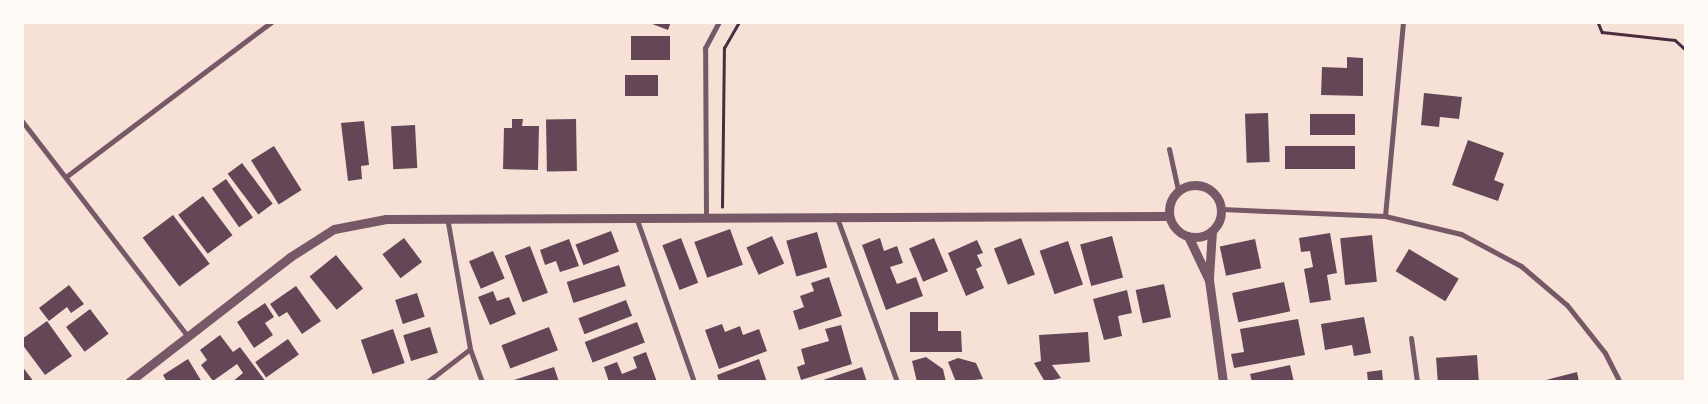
<!DOCTYPE html>
<html>
<head>
<meta charset="utf-8">
<style>
  body { margin:0 }
  #map { position:relative; width:1708px; height:404px; overflow:hidden; background:#f7e1d7; font-family:"DM Sans",sans-serif }
  div>[style] { position:absolute }
  [style*='--x'] { left:calc(var(--x)*1px); top:calc(var(--y)*1px); width:calc(var(--w)*1px); rotate:calc(var(--a)*1deg) }
  .building>* { inset:0; background:#644757; transform-origin:0 0 }
  .path>* { height:2.5px; margin:-1.25px; padding:0 1.25px; transform-origin:1.25px; border-radius:1.25px; background:#4a2c40 }
  .minor>* { height:5px; margin:-2.5px; padding:0 2.5px; transform-origin:2.5px; border-radius:2.5px; background:#755966 }
  .tertiary>* { height:9px; margin:-4.5px; padding:0 4.5px; transform-origin:4.5px; border-radius:4.5px; background:#755966 }
  .tertiary>.ring { margin:-4.5px; padding:0; box-sizing:content-box; background:none; border:9px solid #755966; border-radius:50% }
  span { translate:-50% -50%; white-space:nowrap; text-align:center; line-height:1.15; -webkit-text-stroke:5px #fffaf5; paint-order:stroke }
  .frame { position:absolute; inset:0; border:24px solid #fffaf5; pointer-events:none }
</style>
</head>
<body>
<div id="map">
  <div class="building">
    <i style="clip-path:polygon(647px 22px,671px 22px,668px 30px)"></i>
    <i style="left:631px;top:36px;width:39px;height:24px"></i>
    <i style="clip-path:polygon(1347px 57px,1363px 58px,1363px 96px,1321px 95px,1322px 67px,1347px 68px)"></i>
    <i style="left:625px;top:75px;width:33px;height:21px"></i>
    <i style="clip-path:polygon(1424px 93px,1462px 97px,1459px 119px,1440px 117px,1439px 127px,1421px 125px)"></i>
    <i style="left:1268px;top:113px;width:49px;height:23px;rotate:88deg"></i>
    <i style="left:1310px;top:114px;width:45px;height:21px"></i>
    <i style="clip-path:polygon(512px 119px,523px 119px,522px 126px,539px 126px,538px 170px,503px 169px,504px 128px,512px 128px)"></i>
    <i style="left:576px;top:119px;width:52px;height:30px;rotate:89deg"></i>
    <i style="clip-path:polygon(364px 121px,369px 165px,361px 166px,362px 179px,348px 181px,341px 123px)"></i>
    <i style="left:415px;top:125px;width:43px;height:24px;rotate:87deg"></i>
    <i style="clip-path:polygon(1468px 140px,1504px 153px,1494px 180px,1504px 184px,1498px 201px,1452px 185px)"></i>
    <i style="left:274px;top:146px;width:52px;height:27px;rotate:58deg"></i>
    <i style="left:1285px;top:146px;width:70px;height:23px"></i>
    <i style="left:242px;top:163px;width:51px;height:18px;rotate:53deg"></i>
    <i style="left:226px;top:179px;width:47px;height:17px;rotate:55deg"></i>
    <i style="left:203px;top:196px;width:49px;height:31px;rotate:53deg"></i>
    <i style="left:173px;top:215px;width:61px;height:38px;rotate:53deg"></i>
    <i style="left:730px;top:229px;width:38px;height:38px;rotate:70deg"></i>
    <i style="left:611px;top:231px;width:22px;height:38px;rotate:69deg"></i>
    <i style="left:817px;top:232px;width:37px;height:32px;rotate:74deg"></i>
    <i style="clip-path:polygon(1330px 233px,1337px 273px,1327px 275px,1331px 300px,1310px 303px,1304px 269px,1313px 267px,1310px 251px,1301px 252px,1299px 238px)"></i>
    <i style="left:1372px;top:235px;width:47px;height:32px;rotate:84deg"></i>
    <i style="left:772px;top:236px;width:30px;height:28px;rotate:66deg"></i>
    <i style="left:1112px;top:236px;width:43px;height:33px;rotate:75deg"></i>
    <i style="left:404px;top:238px;width:30px;height:27px;rotate:53deg"></i>
    <i style="left:681px;top:238px;width:48px;height:20px;rotate:69deg"></i>
    <i style="clip-path:polygon(880px 238px,884px 251px,897px 246px,903px 263px,890px 267px,897px 284px,916px 277px,923px 296px,886px 310px,862px 245px)"></i>
    <i style="left:934px;top:238px;width:36px;height:27px;rotate:67deg"></i>
    <i style="left:1021px;top:238px;width:39px;height:29px;rotate:69deg"></i>
    <i style="clip-path:polygon(569px 239px,579px 266px,560px 272px,556px 261px,545px 265px,540px 250px)"></i>
    <i style="left:1255px;top:239px;width:30px;height:36px;rotate:78deg"></i>
    <i style="clip-path:polygon(977px 240px,983px 253px,977px 255px,982px 266px,976px 269px,984px 288px,966px 296px,948px 253px)"></i>
    <i style="left:1068px;top:241px;width:46px;height:30px;rotate:71deg"></i>
    <i style="left:530px;top:246px;width:50px;height:27px;rotate:69deg"></i>
    <i style="left:1409px;top:249px;width:58px;height:26px;rotate:31deg"></i>
    <i style="left:493px;top:251px;width:30px;height:26px;rotate:67deg"></i>
    <i style="left:336px;top:255px;width:43px;height:34px;rotate:51deg"></i>
    <i style="left:619px;top:265px;width:22px;height:55px;rotate:72deg"></i>
    <i style="clip-path:polygon(829px 277px,842px 316px,799px 330px,793px 311px,804px 307px,800px 296px,814px 291px,811px 283px)"></i>
    <i style="left:1284px;top:282px;width:30px;height:53px;rotate:78deg"></i>
    <i style="left:1164px;top:284px;width:34px;height:29px;rotate:78deg"></i>
    <i style="clip-path:polygon(69px 285px,84px 304px,71px 313px,67px 307px,49px 321px,39px 308px)"></i>
    <i style="clip-path:polygon(296px 286px,321px 321px,302px 334px,287px 312px,279px 317px,270px 304px)"></i>
    <i style="clip-path:polygon(1127px 290px,1132px 313px,1118px 316px,1122px 336px,1104px 340px,1093px 299px)"></i>
    <i style="clip-path:polygon(493px 291px,497px 301px,509px 297px,516px 314px,490px 325px,478px 297px)"></i>
    <i style="left:417px;top:293px;width:25px;height:23px;rotate:72deg"></i>
    <i style="left:626px;top:300px;width:17px;height:51px;rotate:69deg"></i>
    <i style="clip-path:polygon(265px 303px,274px 317px,265px 323px,273px 335px,254px 348px,237px 322px)"></i>
    <i style="left:90px;top:309px;width:31px;height:30px;rotate:53deg"></i>
    <i style="clip-path:polygon(910px 312px,938px 312px,938px 331px,961px 331px,962px 352px,910px 352px)"></i>
    <i style="clip-path:polygon(1364px 317px,1371px 353px,1354px 356px,1352px 345px,1325px 350px,1321px 324px)"></i>
    <i style="clip-path:polygon(1298px 319px,1305px 355px,1234px 368px,1231px 354px,1244px 352px,1240px 329px)"></i>
    <i style="clip-path:polygon(47px 321px,72px 356px,45px 375px,22px 344px,22px 339px)"></i>
    <i style="left:637px;top:322px;width:22px;height:56px;rotate:69deg"></i>
    <i style="clip-path:polygon(722px 324px,725px 332px,740px 326px,743px 335px,759px 329px,767px 351px,719px 369px,705px 330px)"></i>
    <i style="clip-path:polygon(841px 325px,852px 364px,801px 380px,797px 367px,805px 364px,801px 349px,829px 341px,825px 329px)"></i>
    <i style="left:430px;top:327px;width:27px;height:28px;rotate:73deg"></i>
    <i style="left:549px;top:327px;width:25px;height:51px;rotate:69deg"></i>
    <i style="left:393px;top:329px;width:36px;height:34px;rotate:71deg"></i>
    <i style="clip-path:polygon(1088px 332px,1090px 362px,1052px 365px,1061px 378px,1045px 382px,1034px 363px,1041px 361px,1039px 335px)"></i>
    <i style="clip-path:polygon(220px 335px,233px 352px,240px 347px,266px 382px,232px 382px,243px 373px,237px 364px,213px 381px,201px 365px,207px 360px,200px 350px)"></i>
    <i style="left:288px;top:339px;width:19px;height:40px;rotate:55deg"></i>
    <i style="clip-path:polygon(646px 352px,657px 382px,609px 382px,604px 367px,617px 362px,622px 374px,637px 368px,633px 357px)"></i>
    <i style="left:1477px;top:355px;width:27px;height:41px;rotate:86deg"></i>
    <i style="clip-path:polygon(926px 357px,943px 369px,946px 382px,917px 382px,912px 361px)"></i>
    <i style="clip-path:polygon(958px 358px,976px 363px,983px 379px,956px 382px,948px 362px)"></i>
    <i style="clip-path:polygon(188px 359px,202px 382px,167px 382px,163px 375px)"></i>
    <i style="clip-path:polygon(759px 359px,767px 382px,719px 382px,717px 375px)"></i>
    <i style="clip-path:polygon(1290px 365px,1294px 382px,1252px 382px,1250px 374px)"></i>
    <i style="clip-path:polygon(22px 366px,34px 382px,22px 382px)"></i>
    <i style="clip-path:polygon(554px 367px,559px 382px,515px 382px,514px 380px)"></i>
    <i style="clip-path:polygon(862px 367px,867px 382px,820px 382px,820px 381px)"></i>
    <i style="clip-path:polygon(1382px 370px,1383px 382px,1368px 382px,1367px 372px)"></i>
    <i style="clip-path:polygon(1577px 372px,1579px 382px,1542px 382px,1542px 381px)"></i>
  </div>
  <div class="path">
    <i style="--x:1598;--y:22;--w:11;--a:68"></i>
    <i style="--x:1602;--y:32;--w:73;--a:6.3"></i>
    <i style="--x:1675;--y:40;--w:15;--a:42"></i>
    <i style="--x:722;--y:207;--w:159;--a:-89.3"></i>
    <i style="--x:724;--y:48;--w:30;--a:-60"></i>
  </div>
  <div class="minor">
    <i style="--x:22;--y:121;--w:270;--a:52.4"></i>
    <i style="--x:1169;--y:149;--w:42;--a:77.6"></i>
    <i style="--x:67;--y:176;--w:256;--a:-37"></i>
    <i style="--x:1222;--y:209;--w:163;--a:2.5"></i>
    <i style="--x:1385;--y:216;--w:78;--a:13.3"></i>
    <i style="--x:1461;--y:234;--w:68;--a:28.1"></i>
    <i style="--x:1521;--y:266;--w:60;--a:40.3"></i>
    <i style="--x:1567;--y:305;--w:61;--a:51.6"></i>
    <i style="--x:1605;--y:353;--w:33;--a:63"></i>
    <i style="--x:706;--y:215;--w:167;--a:-90.3"></i>
    <i style="--x:705;--y:48;--w:30;--a:-62"></i>
    <i style="--x:836;--y:215;--w:178;--a:69.9"></i>
    <i style="--x:1385;--y:216;--w:195;--a:-84.7"></i>
    <i style="--x:447;--y:217;--w:134;--a:80.1"></i>
    <i style="--x:470;--y:349;--w:35;--a:70"></i>
    <i style="--x:636;--y:217;--w:175;--a:70.6"></i>
    <i style="--x:1411;--y:338;--w:44;--a:82.2"></i>
    <i style="--x:427;--y:382;--w:54;--a:-37.5"></i>
  </div>
  <div class="tertiary">
    <i class="ring" style="left:1169px;top:185px;width:43px;height:43px"></i>
    <i style="--x:1188;--y:236;--w:49;--a:64.5"></i>
    <i style="--x:1209;--y:280;--w:103;--a:82.2"></i>
    <i style="--x:1209;--y:277;--w:46;--a:-86.3"></i>
    <i style="--x:129;--y:382;--w:204;--a:-37.8"></i>
    <i style="--x:290;--y:257;--w:52;--a:-32.5"></i>
    <i style="--x:334;--y:229;--w:53;--a:-10.9"></i>
    <i style="--x:386;--y:219;--w:783;--a:-0.22"></i>
  </div>
  <div class="frame"></div>
</div>
</body>
</html>
